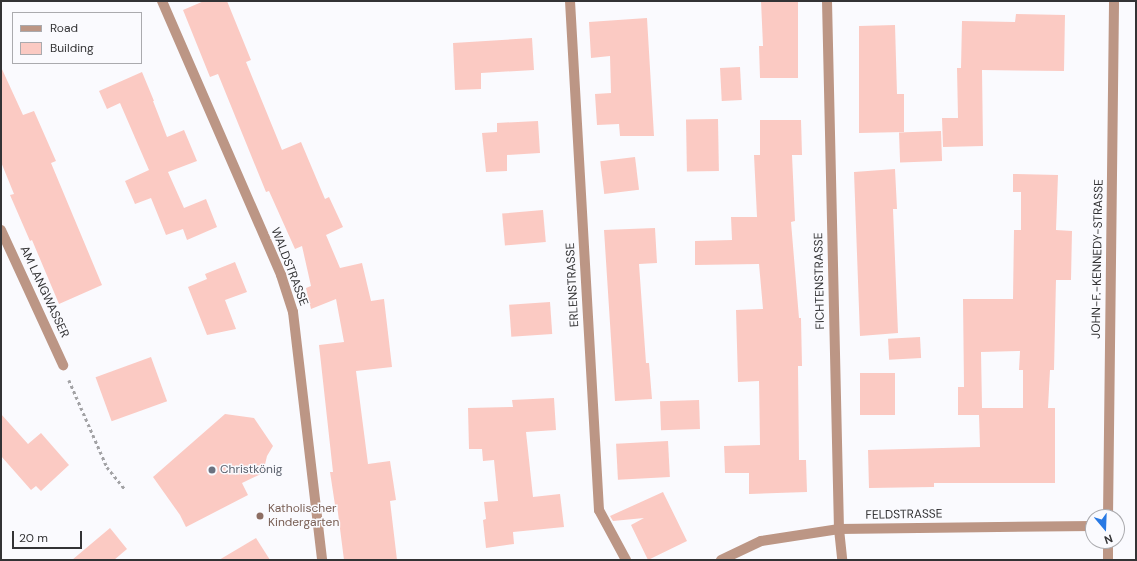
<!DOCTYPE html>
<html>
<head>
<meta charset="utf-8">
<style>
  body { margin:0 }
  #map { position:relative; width:1137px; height:561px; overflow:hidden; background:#fafafe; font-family:"DM Sans",sans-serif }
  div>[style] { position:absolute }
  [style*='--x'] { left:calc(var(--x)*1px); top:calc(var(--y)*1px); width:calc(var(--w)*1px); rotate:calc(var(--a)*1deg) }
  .building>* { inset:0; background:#fbcac3; transform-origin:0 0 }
  .path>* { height:2.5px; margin-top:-1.25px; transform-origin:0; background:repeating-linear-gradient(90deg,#a2a2a5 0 3px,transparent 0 6px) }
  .minor>* { height:10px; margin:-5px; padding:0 5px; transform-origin:5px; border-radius:5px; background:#bc9685 }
  .dots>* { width:11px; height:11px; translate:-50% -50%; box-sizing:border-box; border:2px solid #fafafe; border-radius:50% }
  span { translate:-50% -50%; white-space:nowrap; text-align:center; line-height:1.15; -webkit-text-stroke:3px #fafafe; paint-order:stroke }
  .street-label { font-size:12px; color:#333335 }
  .worship-label { font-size:12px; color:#5b616d }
  .left { translate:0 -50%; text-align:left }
  .education-label { font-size:12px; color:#785e54 }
  .frame { position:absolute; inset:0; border:2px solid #333335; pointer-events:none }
  .legend { position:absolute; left:12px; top:12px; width:130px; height:52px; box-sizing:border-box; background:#fafafe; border:1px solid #aaaaae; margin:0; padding:5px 7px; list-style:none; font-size:12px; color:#333335 }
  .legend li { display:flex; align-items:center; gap:8px; height:20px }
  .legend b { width:20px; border:1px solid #aaaaae }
  .north { position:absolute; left:1085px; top:509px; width:40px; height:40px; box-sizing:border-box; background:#fafafe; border:1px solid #aaaaae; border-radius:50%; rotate:161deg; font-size:11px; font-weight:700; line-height:16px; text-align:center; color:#333335 }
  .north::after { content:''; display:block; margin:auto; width:14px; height:18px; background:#2879e4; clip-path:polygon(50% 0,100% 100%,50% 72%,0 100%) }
  .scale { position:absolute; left:12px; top:531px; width:70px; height:18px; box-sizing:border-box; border:2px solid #333335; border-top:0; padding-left:5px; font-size:12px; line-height:14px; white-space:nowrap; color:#333335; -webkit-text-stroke:3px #fafafe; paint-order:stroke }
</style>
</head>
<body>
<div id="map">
  <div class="building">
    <i style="clip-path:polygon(204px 1px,227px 1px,251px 60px,246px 62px,282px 150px,301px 142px,325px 199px,329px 197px,343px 227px,326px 235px,340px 268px,362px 263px,371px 301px,384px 299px,392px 367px,356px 371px,368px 464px,390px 461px,396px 500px,390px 501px,397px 560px,344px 560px,337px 505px,335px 505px,330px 472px,333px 472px,319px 345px,344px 342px,336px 299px,311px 309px,306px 288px,311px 286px,302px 246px,295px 249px,269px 191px,266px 192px,218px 74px,210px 77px,183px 10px)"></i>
    <i style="clip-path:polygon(761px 1px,798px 1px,798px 78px,760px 78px,759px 46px,763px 46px)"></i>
    <i style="clip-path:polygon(1016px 14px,1065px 15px,1064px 71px,982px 70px,983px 146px,943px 147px,942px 118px,958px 118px,957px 68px,961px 68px,962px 21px,1015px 22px)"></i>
    <i style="clip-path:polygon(647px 18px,654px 136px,620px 136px,619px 124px,597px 125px,595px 94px,611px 93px,610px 56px,591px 58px,589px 22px)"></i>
    <i style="clip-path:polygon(895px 25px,897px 94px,904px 94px,904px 132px,859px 133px,859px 26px)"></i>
    <i style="clip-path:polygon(532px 38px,534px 70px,481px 73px,481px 89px,455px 90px,453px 43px)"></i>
    <i style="clip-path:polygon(1px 67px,23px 115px,34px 111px,56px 161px,51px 163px,102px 285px,59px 304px,32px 240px,30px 241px,10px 195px,14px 194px,1px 162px)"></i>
    <i style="left:740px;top:67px;width:33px;height:20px;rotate:87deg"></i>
    <i style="clip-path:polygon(142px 72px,154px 101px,153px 101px,167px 137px,184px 130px,197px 161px,168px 172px,184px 208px,206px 199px,217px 227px,187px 240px,183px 229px,166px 235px,151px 198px,135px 204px,125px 181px,149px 170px,120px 103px,107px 109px,99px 91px)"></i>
    <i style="left:718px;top:119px;width:52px;height:32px;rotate:89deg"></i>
    <i style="clip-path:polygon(760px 120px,801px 120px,802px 155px,792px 155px,795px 221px,791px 222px,799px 318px,801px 318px,802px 366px,798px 366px,799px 460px,806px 460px,807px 492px,749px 494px,749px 473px,725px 473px,724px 446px,760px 445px,759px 381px,738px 382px,736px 310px,763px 309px,759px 264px,695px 265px,695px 241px,732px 240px,731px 217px,757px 217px,754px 155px,760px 155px)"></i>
    <i style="clip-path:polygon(538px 121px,540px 153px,507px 155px,507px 171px,486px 172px,482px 133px,497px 132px,497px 123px)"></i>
    <i style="left:941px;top:131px;width:30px;height:42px;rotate:88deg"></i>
    <i style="left:635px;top:157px;width:33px;height:35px;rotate:83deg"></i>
    <i style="clip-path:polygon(895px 169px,897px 209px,893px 209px,898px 333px,860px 336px,854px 172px)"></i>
    <i style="clip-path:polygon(evenodd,1013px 174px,1058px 175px,1056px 230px,1072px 231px,1071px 280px,1056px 280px,1054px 370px,1050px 370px,1048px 408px,1055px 408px,1055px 483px,934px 483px,934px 487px,869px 488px,868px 450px,980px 447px,979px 415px,958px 415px,958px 387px,964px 387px,963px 299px,1013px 299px,1014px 230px,1021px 230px,1021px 192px,1013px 192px,1013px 174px,1020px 351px,1019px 370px,1023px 370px,1023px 408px,982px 408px,981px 352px,1020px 351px)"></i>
    <i style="left:543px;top:210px;width:32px;height:41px;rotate:85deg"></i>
    <i style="clip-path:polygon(655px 228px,657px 263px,639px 264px,646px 363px,649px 363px,652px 399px,615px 401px,604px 230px)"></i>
    <i style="clip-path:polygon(235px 262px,247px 292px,225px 300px,236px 329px,207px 335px,188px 287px,207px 279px,205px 274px)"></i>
    <i style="left:550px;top:302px;width:32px;height:41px;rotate:86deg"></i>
    <i style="left:920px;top:337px;width:21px;height:32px;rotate:87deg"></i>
    <i style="left:151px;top:357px;width:47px;height:59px;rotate:70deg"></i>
    <i style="left:860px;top:373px;width:35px;height:42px"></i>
    <i style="clip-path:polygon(554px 398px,556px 430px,526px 432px,533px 497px,560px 494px,564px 527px,513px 532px,514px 544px,486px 548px,483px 520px,486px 519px,484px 502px,498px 501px,494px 460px,483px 461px,482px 449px,469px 449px,468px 408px,513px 407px,512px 400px)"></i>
    <i style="left:699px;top:400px;width:29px;height:39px;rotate:88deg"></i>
    <i style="clip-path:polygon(1px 414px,28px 444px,41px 433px,69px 465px,41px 491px,36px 486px,31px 490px,1px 456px)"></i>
    <i style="clip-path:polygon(225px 414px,254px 418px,273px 446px,267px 456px,263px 473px,242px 483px,248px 495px,186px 527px,180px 515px,153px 477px)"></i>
    <i style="left:668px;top:441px;width:36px;height:52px;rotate:87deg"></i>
    <i style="clip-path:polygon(663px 492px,687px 541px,648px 560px,631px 525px,644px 518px,613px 521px,610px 516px)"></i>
    <i style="clip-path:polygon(110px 528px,127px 549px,114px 560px,72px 560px)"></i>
    <i style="clip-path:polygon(256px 538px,270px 560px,219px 560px)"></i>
  </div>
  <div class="path">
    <i style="--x:69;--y:380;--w:95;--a:66.4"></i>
    <i style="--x:107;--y:467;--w:28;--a:51"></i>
  </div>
  <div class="minor">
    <i style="--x:162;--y:1;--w:299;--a:66.5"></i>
    <i style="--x:281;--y:275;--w:39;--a:72"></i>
    <i style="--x:293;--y:312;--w:250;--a:83.3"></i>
    <i style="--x:570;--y:1;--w:510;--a:86.74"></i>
    <i style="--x:599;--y:510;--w:57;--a:61.6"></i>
    <i style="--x:827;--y:1;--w:528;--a:88.7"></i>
    <i style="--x:839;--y:529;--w:31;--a:84"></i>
    <i style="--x:1;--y:230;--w:149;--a:65.3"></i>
    <i style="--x:1108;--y:517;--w:516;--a:-89.33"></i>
    <i style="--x:1108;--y:541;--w:19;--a:90"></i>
    <i style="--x:721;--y:560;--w:44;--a:-25.4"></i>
    <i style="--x:761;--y:541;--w:79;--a:-8.7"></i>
    <i style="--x:839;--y:529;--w:254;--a:-0.7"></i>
  </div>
  <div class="dots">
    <i style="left:212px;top:470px;background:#6b7280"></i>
    <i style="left:260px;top:516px;background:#8d6e63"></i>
  </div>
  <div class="street-label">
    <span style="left:1098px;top:259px;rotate:-89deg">JOHN-F.-KENNEDY-STRASSE</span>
    <span style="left:289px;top:267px;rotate:69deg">WALDSTRASSE</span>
    <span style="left:820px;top:281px;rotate:-91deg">FICHTENSTRASSE</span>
    <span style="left:573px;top:285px;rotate:-93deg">ERLENSTRASSE</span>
    <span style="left:44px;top:292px;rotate:65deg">AM LANGWASSER</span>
    <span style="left:904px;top:515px;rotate:-1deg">FELDSTRASSE</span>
  </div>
  <div class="worship-label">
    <span class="left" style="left:220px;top:470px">Christkönig</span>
  </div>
  <div class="education-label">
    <span class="left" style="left:268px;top:516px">Katholischer<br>Kindergarten</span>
  </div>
  <div class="frame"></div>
  <ul class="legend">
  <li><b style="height:5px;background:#bc9685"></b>Road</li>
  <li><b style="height:11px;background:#fbcac3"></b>Building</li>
  </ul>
  <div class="north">N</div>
  <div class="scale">20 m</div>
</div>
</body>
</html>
